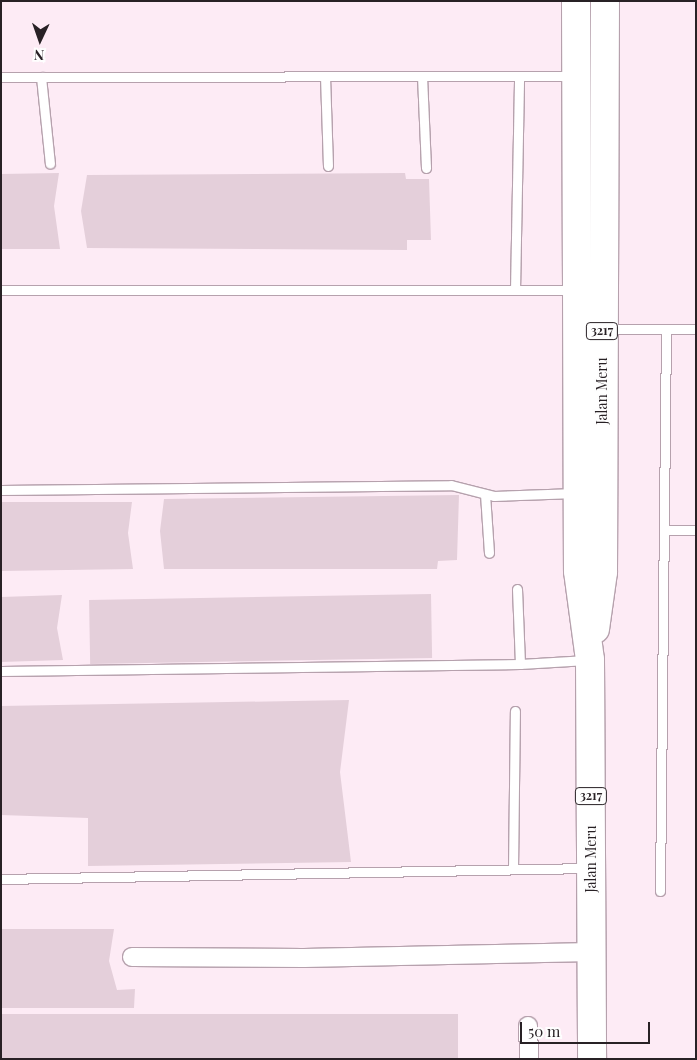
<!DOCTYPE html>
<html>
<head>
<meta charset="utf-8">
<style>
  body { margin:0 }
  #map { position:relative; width:697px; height:1060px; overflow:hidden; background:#fdebf5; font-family:"Playfair Display",serif }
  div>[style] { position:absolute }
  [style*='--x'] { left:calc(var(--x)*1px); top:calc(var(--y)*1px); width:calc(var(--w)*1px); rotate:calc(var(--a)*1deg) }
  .building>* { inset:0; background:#e4cfda; transform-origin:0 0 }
  .roads { filter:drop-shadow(1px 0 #b6a1ad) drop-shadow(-1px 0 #b6a1ad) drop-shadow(0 1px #b6a1ad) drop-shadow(0 -1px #b6a1ad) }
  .lane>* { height:9px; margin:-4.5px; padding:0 4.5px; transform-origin:4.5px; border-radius:4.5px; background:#fff }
  .street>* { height:18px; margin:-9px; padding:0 9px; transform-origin:9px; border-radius:9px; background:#fff }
  .primary>* { height:28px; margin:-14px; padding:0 14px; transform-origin:14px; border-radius:14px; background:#fff }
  span { translate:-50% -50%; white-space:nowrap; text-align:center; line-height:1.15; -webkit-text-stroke:4px #fefefe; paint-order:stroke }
  .shield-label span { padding:1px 4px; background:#fefefe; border:1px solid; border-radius:4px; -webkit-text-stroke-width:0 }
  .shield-label { font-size:12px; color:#282125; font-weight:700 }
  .street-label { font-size:14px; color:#282125 }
  .frame { position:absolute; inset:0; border:2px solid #282125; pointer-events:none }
  .north { position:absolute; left:15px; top:15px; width:50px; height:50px; -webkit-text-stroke:4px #fefefe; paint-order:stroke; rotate:183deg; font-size:14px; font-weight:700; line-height:20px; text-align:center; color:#282125 }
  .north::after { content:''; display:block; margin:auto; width:18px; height:22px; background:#282125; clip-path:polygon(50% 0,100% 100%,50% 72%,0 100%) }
  .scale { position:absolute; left:520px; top:1022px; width:130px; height:22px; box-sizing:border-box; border:2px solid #282125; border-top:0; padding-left:6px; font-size:15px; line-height:18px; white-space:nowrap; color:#282125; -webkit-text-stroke:4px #fefefe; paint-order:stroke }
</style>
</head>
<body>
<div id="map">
  <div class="building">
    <i style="clip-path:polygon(59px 173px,54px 206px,60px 249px,1px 249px,1px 174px)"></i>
    <i style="clip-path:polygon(405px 173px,406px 179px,429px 179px,431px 240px,407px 240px,407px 250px,87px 248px,81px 211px,87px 175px)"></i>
    <i style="clip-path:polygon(459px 495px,457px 560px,438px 561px,437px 569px,164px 569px,160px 531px,164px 499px)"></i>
    <i style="clip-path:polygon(1px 502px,132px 502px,128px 533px,133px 569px,1px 571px)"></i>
    <i style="left:431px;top:594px;width:64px;height:342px;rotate:89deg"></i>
    <i style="clip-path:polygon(62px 595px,57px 628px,63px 660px,1px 662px,1px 597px)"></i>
    <i style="clip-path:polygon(349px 700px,340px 772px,351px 862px,88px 866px,88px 818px,1px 815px,1px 706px)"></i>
    <i style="clip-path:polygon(1px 929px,114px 929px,109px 961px,117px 990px,135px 989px,134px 1008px,1px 1008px)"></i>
    <i style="left:458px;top:1014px;width:45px;height:457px;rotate:90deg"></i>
  </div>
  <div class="roads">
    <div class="lane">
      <i style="--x:325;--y:76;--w:90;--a:88.1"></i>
      <i style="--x:422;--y:76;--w:92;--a:87.5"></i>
      <i style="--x:1;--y:77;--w:572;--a:-0.1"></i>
      <i style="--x:41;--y:77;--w:87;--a:84.1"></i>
      <i style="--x:1;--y:290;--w:574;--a:0"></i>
      <i style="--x:515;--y:290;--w:214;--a:-88.9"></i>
      <i style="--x:607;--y:329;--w:89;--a:0"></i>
      <i style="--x:1;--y:490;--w:450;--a:-0.6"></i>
      <i style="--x:451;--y:485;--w:44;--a:14.3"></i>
      <i style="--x:494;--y:496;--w:82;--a:-2.1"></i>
      <i style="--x:485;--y:494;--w:59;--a:86.1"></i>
      <i style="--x:664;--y:530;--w:32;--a:0"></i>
      <i style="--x:517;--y:589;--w:75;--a:87.7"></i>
      <i style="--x:1;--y:671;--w:519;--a:-0.77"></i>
      <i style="--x:520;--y:664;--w:67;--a:-3.4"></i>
      <i style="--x:513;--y:869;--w:158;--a:-89.3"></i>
      <i style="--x:1;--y:879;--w:588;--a:-1.07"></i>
      <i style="--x:660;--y:891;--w:562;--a:-89.39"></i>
    </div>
    <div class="street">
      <i style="--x:132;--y:957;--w:172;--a:0.3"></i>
      <i style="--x:304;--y:958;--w:288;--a:-1.2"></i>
      <i style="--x:528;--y:1026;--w:33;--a:88"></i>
    </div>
    <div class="primary">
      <i style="--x:576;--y:1;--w:570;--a:89.8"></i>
      <i style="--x:578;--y:571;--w:90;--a:82.3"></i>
      <i style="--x:590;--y:660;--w:399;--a:89.7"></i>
      <i style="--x:595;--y:629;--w:58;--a:-82"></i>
      <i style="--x:603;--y:572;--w:571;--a:-89.8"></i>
    </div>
  </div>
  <div class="shield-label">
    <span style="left:602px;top:331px">3217</span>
    <span style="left:591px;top:796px">3217</span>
  </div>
  <div class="street-label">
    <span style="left:602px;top:391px;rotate:-90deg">Jalan Meru</span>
    <span style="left:591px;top:859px;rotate:-90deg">Jalan Meru</span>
  </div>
  <div class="frame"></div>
  <div class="north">N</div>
  <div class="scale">50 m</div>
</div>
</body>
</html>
